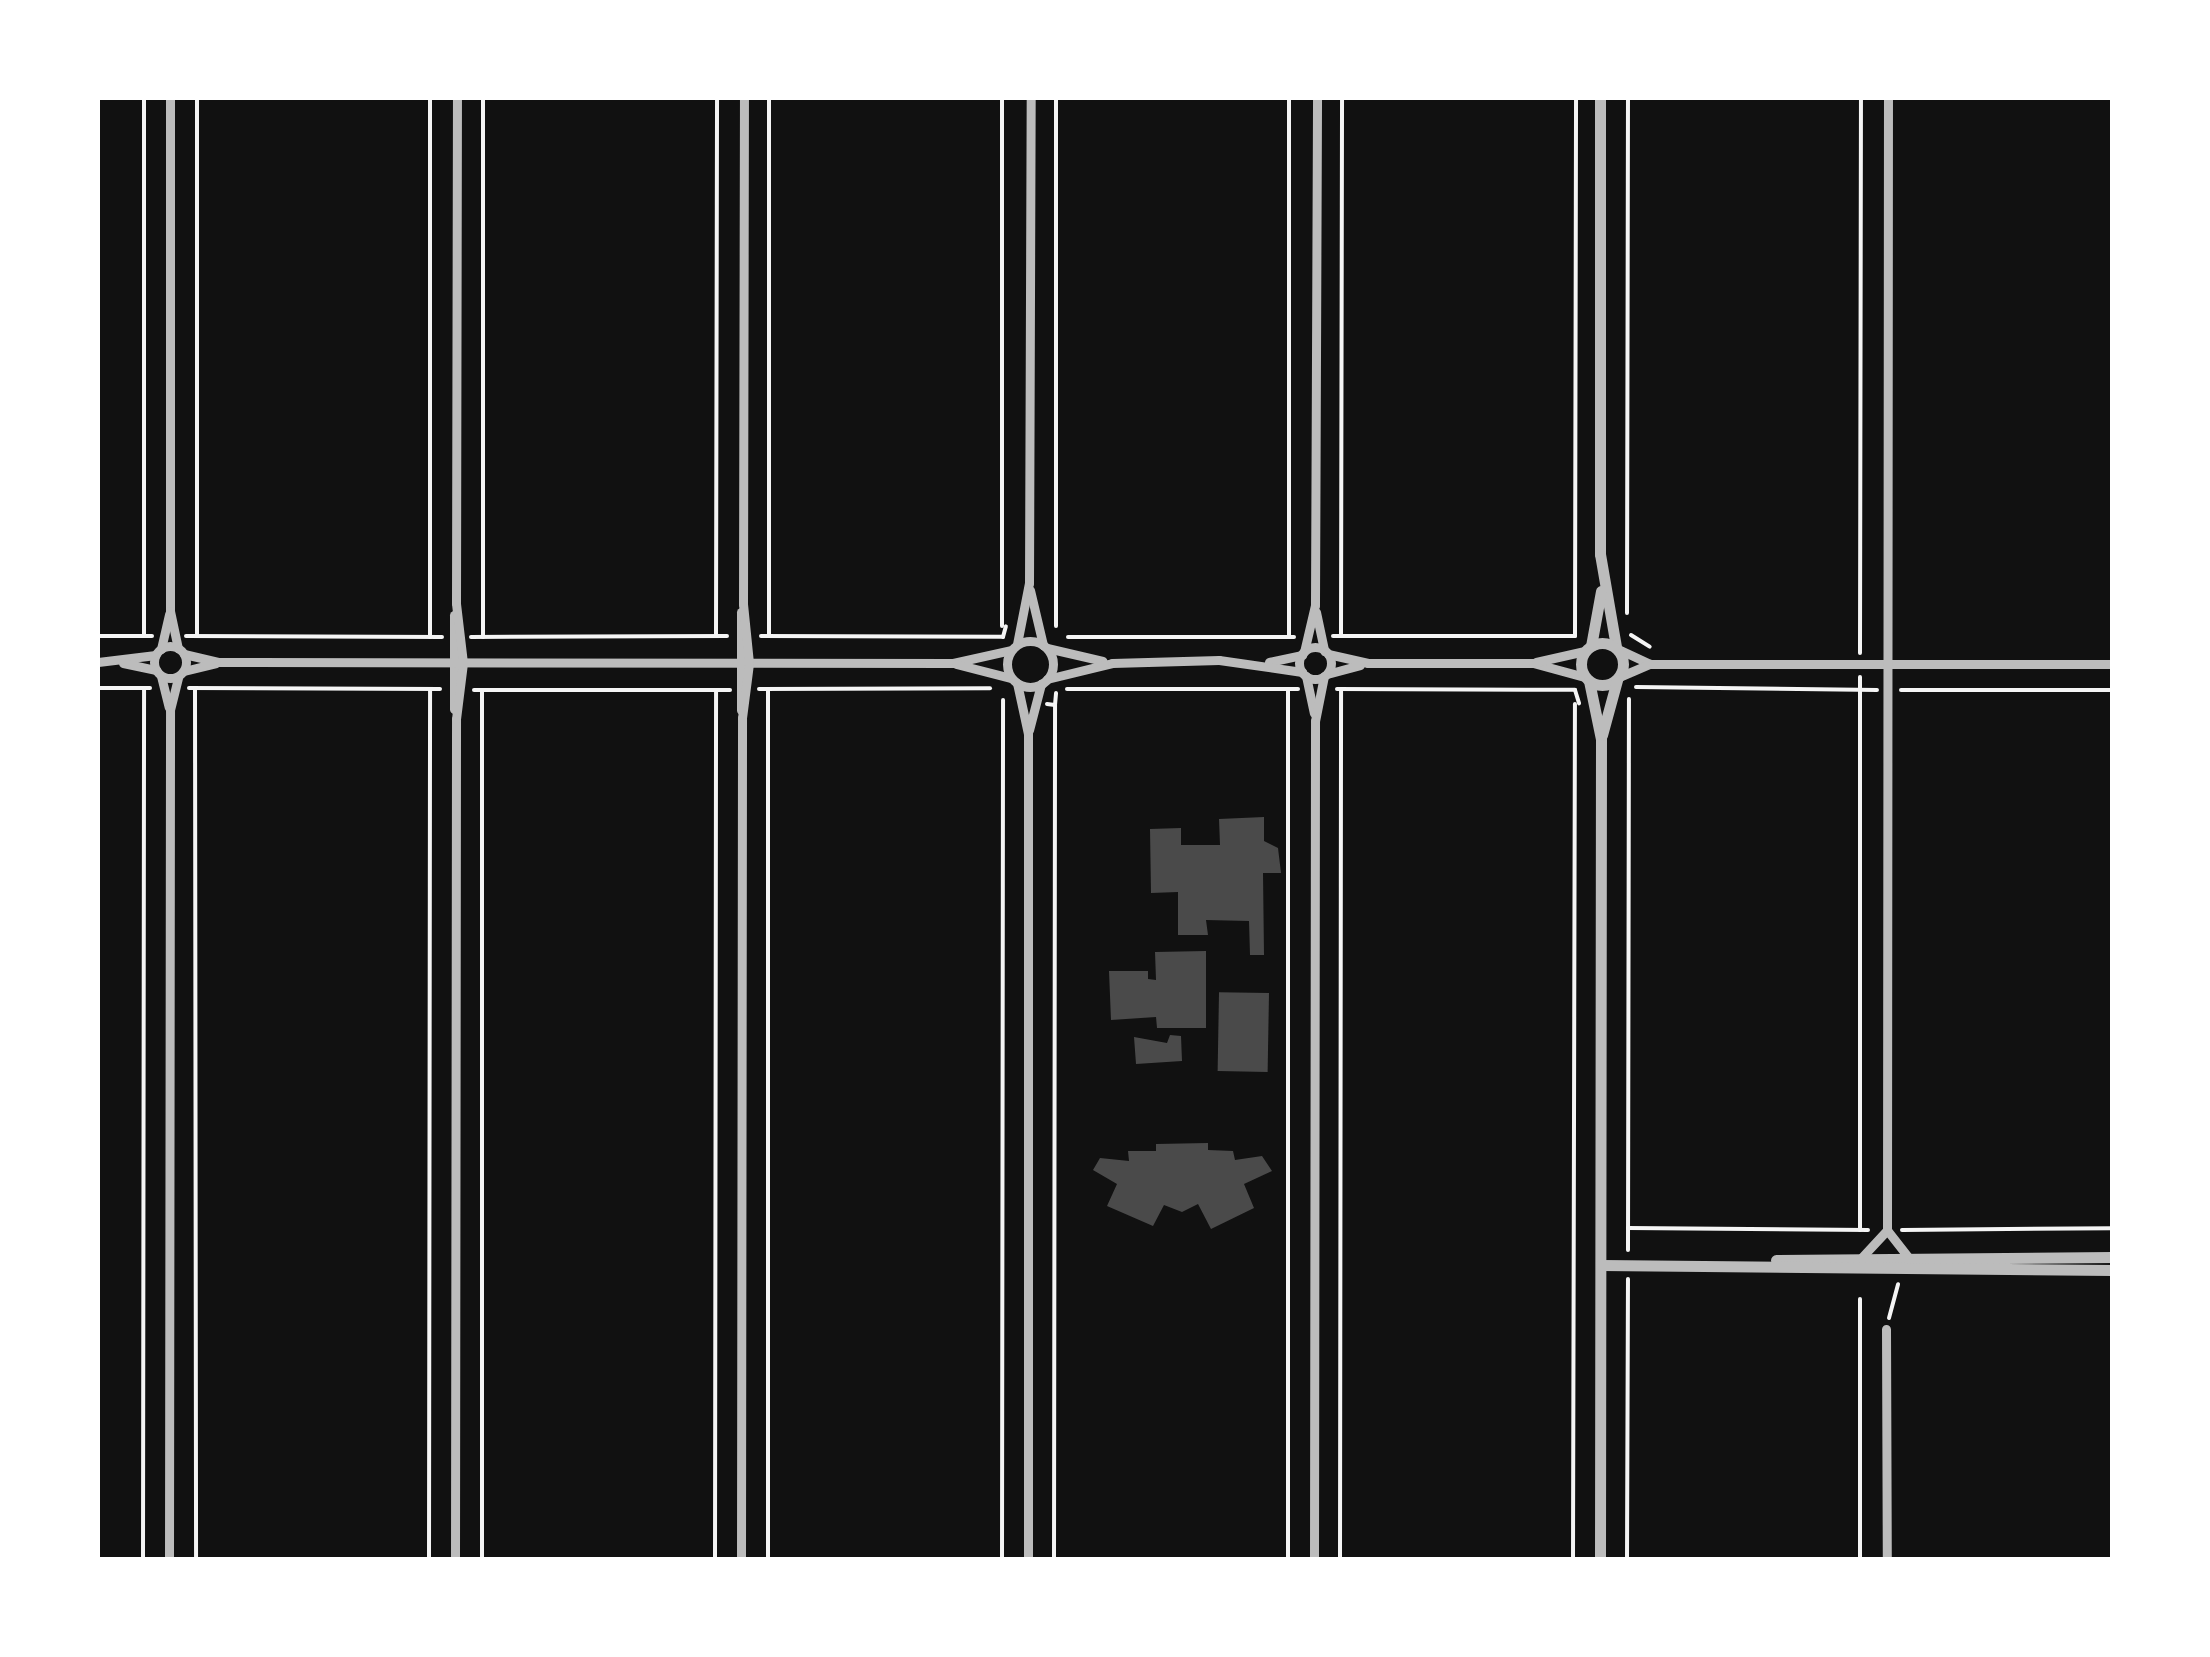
<!DOCTYPE html>
<html>
<head>
<meta charset="utf-8">
<style>
  body { margin:0 }
  #map { position:relative; width:2210px; height:1657px; overflow:hidden; background:#111; font-family:Georgia,serif }
  div>[style] { position:absolute }
  [style*='--x'] { left:calc(var(--x)*1px); top:calc(var(--y)*1px); width:calc(var(--w)*1px); rotate:calc(var(--a)*1deg) }
  .building>* { inset:0; background:#4a4a4a; transform-origin:0 0 }
  .path>* { height:4px; margin:-2px; padding:0 2px; transform-origin:2px; border-radius:2px; background:#f5f5f5 }
  .minor>* { height:9px; margin:-4.5px; padding:0 4.5px; transform-origin:4.5px; border-radius:4.5px; background:#bcbcbc }
  .minor>.ring { margin:-4.5px; padding:0; box-sizing:content-box; background:none; border:9px solid #bcbcbc; border-radius:50% }
  .tertiary>* { height:11px; margin:-5.5px; padding:0 5.5px; transform-origin:5.5px; border-radius:5.5px; background:#bcbcbc }
  .tertiary>.ring { margin:-5.5px; padding:0; box-sizing:content-box; background:none; border:11px solid #bcbcbc; border-radius:50% }
  span { translate:-50% -50%; white-space:nowrap; text-align:center; line-height:1.15; -webkit-text-stroke:9px #fff; paint-order:stroke }
  .frame { position:absolute; inset:0; border:100px solid #fff; pointer-events:none }
</style>
</head>
<body>
<div id="map">
  <div class="building">
    <i style="clip-path:polygon(1264px 817px,1264px 841px,1278px 848px,1281px 873px,1263px 873px,1264px 955px,1250px 955px,1249px 921px,1206px 920px,1208px 935px,1178px 935px,1178px 892px,1151px 893px,1150px 829px,1181px 828px,1181px 845px,1220px 845px,1219px 819px)"></i>
    <i style="clip-path:polygon(1206px 951px,1206px 1028px,1157px 1028px,1156px 1017px,1111px 1020px,1109px 971px,1148px 971px,1148px 979px,1156px 980px,1155px 952px)"></i>
    <i style="left:1269px;top:993px;width:79px;height:50px;rotate:91deg"></i>
    <i style="clip-path:polygon(1170px 1035px,1181px 1036px,1182px 1061px,1136px 1064px,1134px 1037px,1167px 1043px)"></i>
    <i style="clip-path:polygon(1208px 1143px,1208px 1150px,1233px 1151px,1235px 1160px,1262px 1156px,1272px 1171px,1244px 1184px,1254px 1208px,1211px 1229px,1198px 1204px,1182px 1212px,1164px 1205px,1153px 1226px,1107px 1206px,1117px 1184px,1093px 1170px,1100px 1158px,1129px 1161px,1128px 1151px,1156px 1151px,1156px 1144px)"></i>
  </div>
  <div class="path">
    <i style="--x:197;--y:98;--w:538;--a:90"></i>
    <i style="--x:483;--y:98;--w:539;--a:90"></i>
    <i style="--x:1002;--y:98;--w:528;--a:90"></i>
    <i style="--x:1627;--y:613;--w:515;--a:-89.89"></i>
    <i style="--x:1056;--y:626;--w:528;--a:-90"></i>
    <i style="--x:1631;--y:635;--w:22;--a:32"></i>
    <i style="--x:98;--y:636;--w:54;--a:0"></i>
    <i style="--x:144;--y:636;--w:538;--a:-90"></i>
    <i style="--x:186;--y:636;--w:256;--a:0.2"></i>
    <i style="--x:716;--y:636;--w:538;--a:-89.89"></i>
    <i style="--x:761;--y:636;--w:242;--a:0.2"></i>
    <i style="--x:1003;--y:637;--w:11;--a:-75"></i>
    <i style="--x:769;--y:636;--w:538;--a:-90"></i>
    <i style="--x:1333;--y:636;--w:242;--a:0"></i>
    <i style="--x:1575;--y:636;--w:538;--a:-89.89"></i>
    <i style="--x:1341;--y:636;--w:538;--a:-89.89"></i>
    <i style="--x:430;--y:637;--w:539;--a:-90"></i>
    <i style="--x:471;--y:637;--w:256;--a:-0.2"></i>
    <i style="--x:1068;--y:637;--w:226;--a:0"></i>
    <i style="--x:1289;--y:637;--w:539;--a:-90"></i>
    <i style="--x:1860;--y:653;--w:555;--a:-89.9"></i>
    <i style="--x:1636;--y:687;--w:241;--a:0.7"></i>
    <i style="--x:98;--y:688;--w:52;--a:0"></i>
    <i style="--x:189;--y:688;--w:251;--a:0.2"></i>
    <i style="--x:195;--y:688;--w:872;--a:89.93"></i>
    <i style="--x:759;--y:689;--w:231;--a:-0.2"></i>
    <i style="--x:768;--y:689;--w:871;--a:90"></i>
    <i style="--x:1067;--y:689;--w:231;--a:0"></i>
    <i style="--x:1337;--y:689;--w:238;--a:0.2"></i>
    <i style="--x:1575;--y:690;--w:14;--a:73"></i>
    <i style="--x:474;--y:690;--w:256;--a:0"></i>
    <i style="--x:1901;--y:690;--w:211;--a:0"></i>
    <i style="--x:1047;--y:704;--w:8;--a:7"></i>
    <i style="--x:1055;--y:705;--w:12;--a:-85"></i>
    <i style="--x:1628;--y:1228;--w:240;--a:0.5"></i>
    <i style="--x:1860;--y:1230;--w:553;--a:-90"></i>
    <i style="--x:1902;--y:1230;--w:210;--a:-0.5"></i>
    <i style="--x:1628;--y:1250;--w:551;--a:-89.9"></i>
    <i style="--x:1889;--y:1318;--w:35;--a:-75"></i>
    <i style="--x:143;--y:1560;--w:871;--a:-89.93"></i>
    <i style="--x:429;--y:1560;--w:870;--a:-89.93"></i>
    <i style="--x:482;--y:1560;--w:870;--a:-90"></i>
    <i style="--x:715;--y:1560;--w:870;--a:-89.93"></i>
    <i style="--x:1002;--y:1560;--w:860;--a:-89.93"></i>
    <i style="--x:1054;--y:1560;--w:855;--a:-89.93"></i>
    <i style="--x:1288;--y:1560;--w:871;--a:-90"></i>
    <i style="--x:1340;--y:1560;--w:871;--a:-89.93"></i>
    <i style="--x:1573;--y:1560;--w:856;--a:-89.87"></i>
    <i style="--x:1627;--y:1560;--w:281;--a:-89.8"></i>
    <i style="--x:1860;--y:1560;--w:261;--a:-90"></i>
  </div>
  <div class="minor">
    <i style="--x:170;--y:98;--w:513;--a:90"></i>
    <i style="--x:170;--y:611;--w:38;--a:78"></i>
    <i style="--x:1030;--y:590;--w:57;--a:76.7"></i>
    <i style="--x:1316;--y:612;--w:40;--a:78"></i>
    <i style="--x:454;--y:615;--w:94;--a:90"></i>
    <i class="ring" style="left:1007px;top:641px;width:37px;height:37px"></i>
    <i style="--x:1017;--y:644;--w:62;--a:-78.9"></i>
    <i style="--x:1029;--y:583;--w:485;--a:-89.8"></i>
    <i class="ring" style="left:154px;top:646px;width:23px;height:23px"></i>
    <i class="ring" style="left:1299px;top:647px;width:23px;height:23px"></i>
    <i style="--x:1047;--y:648;--w:57;--a:13.1"></i>
    <i style="--x:161;--y:649;--w:36;--a:-77"></i>
    <i style="--x:1618;--y:649;--w:35;--a:25"></i>
    <i style="--x:1304;--y:652;--w:48;--a:-76.8"></i>
    <i style="--x:1315;--y:605;--w:507;--a:-89.77"></i>
    <i style="--x:184;--y:654;--w:36;--a:13"></i>
    <i style="--x:219;--y:662;--w:734;--a:0.08"></i>
    <i style="--x:953;--y:663;--w:59;--a:-12.6"></i>
    <i style="--x:1328;--y:654;--w:41;--a:12.7"></i>
    <i style="--x:1368;--y:663;--w:165;--a:0"></i>
    <i style="--x:1533;--y:663;--w:54;--a:15.1"></i>
    <i style="--x:98;--y:662;--w:58;--a:-6.9"></i>
    <i style="--x:1269;--y:662;--w:34;--a:-12"></i>
    <i style="--x:1536;--y:662;--w:50;--a:-12.7"></i>
    <i style="--x:123;--y:663;--w:34;--a:12"></i>
    <i style="--x:956;--y:664;--w:57;--a:14.3"></i>
    <i style="--x:184;--y:671;--w:33;--a:-14"></i>
    <i style="--x:1327;--y:674;--w:34;--a:-15"></i>
    <i style="--x:161;--y:676;--w:32;--a:76"></i>
    <i style="--x:1306;--y:676;--w:38;--a:78"></i>
    <i style="--x:1619;--y:677;--w:34;--a:-23"></i>
    <i style="--x:1650;--y:664;--w:462;--a:0"></i>
    <i style="--x:1047;--y:679;--w:67;--a:-13.8"></i>
    <i style="--x:1112;--y:663;--w:107;--a:-1.6"></i>
    <i style="--x:1219;--y:660;--w:84;--a:8.2"></i>
    <i style="--x:1017;--y:683;--w:52;--a:77.8"></i>
    <i style="--x:1028;--y:734;--w:826;--a:90"></i>
    <i style="--x:741;--y:710;--w:98;--a:-90"></i>
    <i style="--x:1029;--y:730;--w:48;--a:-75.4"></i>
    <i style="--x:1887;--y:1230;--w:33;--a:52"></i>
    <i style="--x:1862;--y:1257;--w:37;--a:-47"></i>
    <i style="--x:1887;--y:1230;--w:1132;--a:-89.95"></i>
    <i style="--x:1886;--y:1329;--w:231;--a:89.8"></i>
    <i style="--x:169;--y:1560;--w:850;--a:-89.93"></i>
    <i style="--x:170;--y:710;--w:34;--a:-76"></i>
    <i style="--x:455;--y:1560;--w:841;--a:-89.93"></i>
    <i style="--x:456;--y:719;--w:56;--a:-82.9"></i>
    <i style="--x:463;--y:663;--w:60;--a:-96.7"></i>
    <i style="--x:456;--y:603;--w:505;--a:-89.89"></i>
    <i style="--x:741;--y:1560;--w:842;--a:-89.93"></i>
    <i style="--x:742;--y:718;--w:55;--a:-82.7"></i>
    <i style="--x:749;--y:663;--w:59;--a:-95.8"></i>
    <i style="--x:743;--y:604;--w:506;--a:-89.89"></i>
    <i style="--x:1314;--y:1560;--w:839;--a:-89.93"></i>
    <i style="--x:1315;--y:721;--w:46;--a:-78.7"></i>
  </div>
  <div class="tertiary">
    <i style="--x:1600;--y:98;--w:456;--a:90"></i>
    <i style="--x:1600;--y:554;--w:94;--a:80.2"></i>
    <i class="ring" style="left:1581px;top:643px;width:31px;height:31px"></i>
    <i style="--x:1591;--y:646;--w:56;--a:-79.7"></i>
    <i style="--x:1589;--y:681;--w:59;--a:78.3"></i>
    <i style="--x:1601;--y:739;--w:821;--a:90.07"></i>
    <i style="--x:1602;--y:735;--w:57;--a:-74.7"></i>
    <i style="--x:1776;--y:1260;--w:336;--a:-0.5"></i>
    <i style="--x:1601;--y:1265;--w:511;--a:0.56"></i>
  </div>
  <div class="frame"></div>
</div>
</body>
</html>
